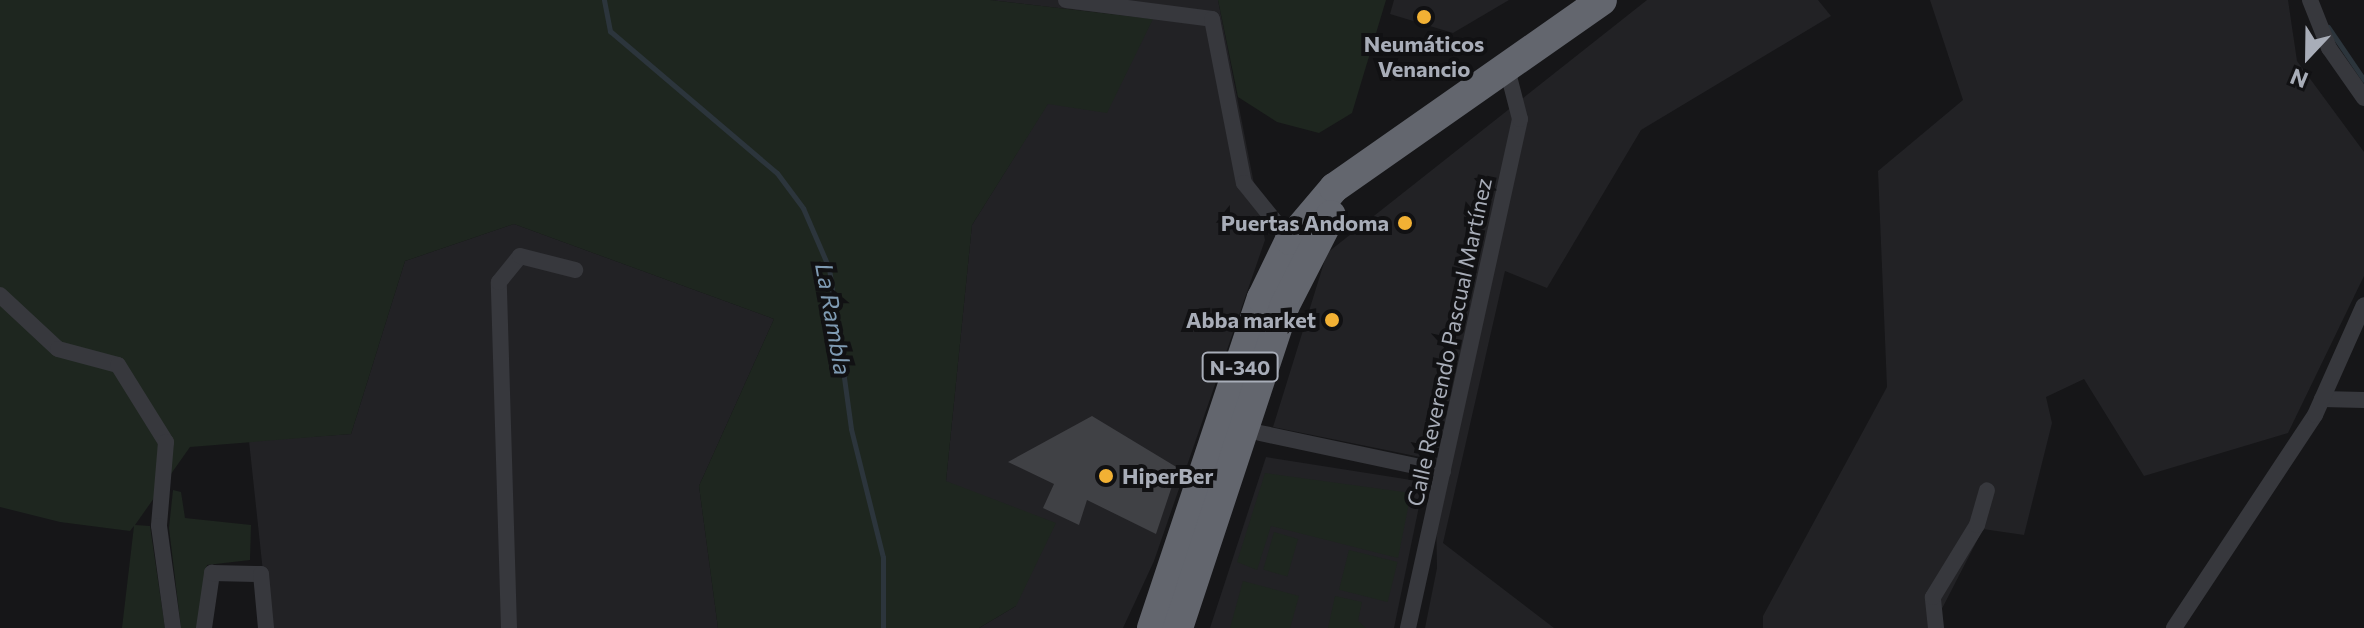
<!DOCTYPE html>
<html>
<head>
<meta charset="utf-8">
<style>
  body { margin:0 }
  #map { position:relative; width:2364px; height:628px; overflow:hidden; background:#161618; font-family:Commissioner,sans-serif }
  div>[style] { position:absolute }
  [style*='--x'] { left:calc(var(--x)*1px); top:calc(var(--y)*1px); width:calc(var(--w)*1px); rotate:calc(var(--a)*1deg) }
  .built>* { inset:0; background:#222225 }
  .green>* { inset:0; background:#1e261f; transform-origin:0 0 }
  .stream>* { height:5px; margin:-2.5px; padding:0 2.5px; transform-origin:2.5px; border-radius:2.5px; background:#2c353c }
  .building>* { inset:0; background:#404145 }
  .street>* { height:16px; margin:-8px; padding:0 8px; transform-origin:8px; border-radius:8px; background:#37383d }
  .highway>* { height:30px; margin:-15px; padding:0 15px; transform-origin:15px; border-radius:15px; background:#63666e }
  .dots>* { width:22px; height:22px; translate:-50% -50%; box-sizing:border-box; border:4px solid #111113; border-radius:50% }
  span { translate:-50% -50%; white-space:nowrap; text-align:center; line-height:1.15; -webkit-text-stroke:8px #111113; paint-order:stroke }
  .shield-label span { padding:2px 6px; background:#111113; border:2px solid; border-radius:6px; -webkit-text-stroke-width:0 }
  .shield-label { font-size:20px; color:#a8adb8; font-weight:700 }
  .poi-label { font-size:22px; color:#a8adb8; font-weight:700 }
  .right { translate:-100% -50%; text-align:right }
  .left { translate:0 -50%; text-align:left }
  .street-label { font-size:22px; color:#a8adb8 }
  .water-label { font-size:24px; color:#7f9bb3; font-style:italic }
  .north { position:absolute; left:2268px; top:16px; width:80px; height:80px; -webkit-text-stroke:6px #111113; paint-order:stroke; rotate:202deg; font-size:22px; font-weight:700; line-height:32px; text-align:center; color:#a8adb8 }
  .north::after { content:''; display:block; margin:auto; width:28px; height:36px; background:#a8adb8; clip-path:polygon(50% 0,100% 100%,50% 72%,0 100%) }
</style>
</head>
<body>
<div id="map">
  <div class="built">
    <i style="clip-path:polygon(990px 0,1218px 0,1265px 240px,1154px 561px,1123px 628px,979px 628px,1016px 606px,946px 481px,972px 225px,1048px 103px,1152px 19px)"></i>
    <i style="clip-path:polygon(1394px 0,1509px 0,1453px 33px,1390px 14px)"></i>
    <i style="clip-path:polygon(1647px 0,1818px 0,1831px 16px,1641px 130px,1547px 288px,1505px 271px,1443px 543px,1554px 628px,1425px 628px,1437px 568px,1435px 460px,1273px 427px,1327px 253px)"></i>
    <i style="clip-path:polygon(1930px 0,2288px 0,2297px 61px,2364px 152px,2364px 276px,2288px 433px,2144px 476px,2084px 379px,2046px 397px,2052px 423px,2024px 535px,1983px 529px,1932px 628px,1763px 628px,1763px 616px,1887px 387px,1878px 171px,1963px 100px)"></i>
    <i style="clip-path:polygon(514px 224px,774px 319px,699px 486px,718px 628px,269px 628px,249px 441px,351px 434px,405px 261px)"></i>
    <i style="clip-path:polygon(1266px 457px,1424px 482px,1394px 628px,1210px 628px)"></i>
  </div>
  <div class="green">
    <i style="clip-path:polygon(0 0,990px 0,1153px 19px,1107px 113px,1048px 104px,972px 225px,946px 481px,1056px 523px,1016px 606px,979px 628px,718px 628px,699px 486px,774px 319px,514px 224px,405px 261px,351px 434px,190px 447px,135px 525px,150px 526px,165px 628px,122px 628px,134px 526px,130px 531px,60px 522px,0 507px)"></i>
    <i style="clip-path:polygon(1218px 0,1386px 0,1352px 113px,1319px 133px,1277px 122px,1238px 97px)"></i>
    <i style="clip-path:polygon(1265px 473px,1411px 493px,1398px 558px,1271px 526px,1257px 570px,1237px 562px)"></i>
    <i style="clip-path:polygon(173px 490px,181px 492px,185px 518px,251px 525px,250px 560px,207px 565px,199px 628px,181px 628px,169px 528px)"></i>
    <i style="left:1274px;top:532px;width:25px;height:39px;rotate:16deg"></i>
    <i style="left:1349px;top:550px;width:50px;height:41px;rotate:14deg"></i>
    <i style="clip-path:polygon(1243px 581px,1299px 596px,1290px 628px,1230px 628px)"></i>
    <i style="clip-path:polygon(1335px 596px,1362px 602px,1358px 621px,1366px 628px,1328px 628px)"></i>
  </div>
  <div class="stream">
    <i style="--x:604;--y:0;--w:32;--a:79"></i>
    <i style="--x:610;--y:31;--w:219;--a:40.4"></i>
    <i style="--x:777;--y:173;--w:44;--a:53.4"></i>
    <i style="--x:803;--y:208;--w:65;--a:66.6"></i>
    <i style="--x:829;--y:268;--w:162;--a:82.2"></i>
    <i style="--x:851;--y:429;--w:132;--a:76"></i>
    <i style="--x:883;--y:557;--w:71;--a:90"></i>
    <i style="--x:2328;--y:27;--w:64;--a:55.8"></i>
  </div>
  <div class="building">
    <i style="clip-path:polygon(1092px 416px,1178px 468px,1156px 534px,1087px 500px,1079px 525px,1043px 508px,1054px 484px,1008px 462px)"></i>
  </div>
  <div class="street">
    <i style="--x:1066;--y:0;--w:147;--a:7.4"></i>
    <i style="--x:1212;--y:19;--w:167;--a:79"></i>
    <i style="--x:1244;--y:183;--w:73;--a:51.1"></i>
    <i style="--x:2310;--y:0;--w:52;--a:68.4"></i>
    <i style="--x:2329;--y:48;--w:61;--a:55"></i>
    <i style="--x:0;--y:295;--w:79;--a:43"></i>
    <i style="--x:58;--y:349;--w:62;--a:14.9"></i>
    <i style="--x:118;--y:365;--w:91;--a:58.1"></i>
    <i style="--x:166;--y:442;--w:84;--a:94.8"></i>
    <i style="--x:159;--y:526;--w:103;--a:82.2"></i>
    <i style="--x:2322;--y:399;--w:42;--a:1.4"></i>
    <i style="--x:1260;--y:433;--w:187;--a:12"></i>
    <i style="--x:204;--y:628;--w:56;--a:-81.7"></i>
    <i style="--x:212;--y:573;--w:49;--a:1.2"></i>
    <i style="--x:261;--y:574;--w:54;--a:84.7"></i>
    <i style="--x:509;--y:628;--w:346;--a:-91.7"></i>
    <i style="--x:499;--y:282;--w:33;--a:-51"></i>
    <i style="--x:520;--y:256;--w:57;--a:14.3"></i>
    <i style="--x:1408;--y:628;--w:521;--a:-77.59"></i>
    <i style="--x:1520;--y:119;--w:56;--a:-104.5"></i>
    <i style="--x:1936;--y:628;--w:31;--a:-96"></i>
    <i style="--x:1933;--y:597;--w:84;--a:-58.6"></i>
    <i style="--x:1977;--y:525;--w:36;--a:-74"></i>
    <i style="--x:2174;--y:628;--w:255;--a:-56.5"></i>
    <i style="--x:2315;--y:415;--w:120;--a:-66"></i>
  </div>
  <div class="highway">
    <i style="--x:1152;--y:628;--w:348;--a:-71.6"></i>
    <i style="--x:1262;--y:298;--w:64;--a:-64.2"></i>
    <i style="--x:1290;--y:240;--w:68;--a:-49.8"></i>
    <i style="--x:1334;--y:188;--w:327;--a:-35"></i>
    <i style="--x:1178;--y:628;--w:338;--a:-71.7"></i>
    <i style="--x:1284;--y:307;--w:103;--a:-62.9"></i>
  </div>
  <div class="dots">
    <i style="left:1424px;top:17px;background:#f2b134"></i>
    <i style="left:1405px;top:223px;background:#f2b134"></i>
    <i style="left:1332px;top:320px;background:#f2b134"></i>
    <i style="left:1106px;top:476px;background:#f2b134"></i>
  </div>
  <div class="shield-label">
    <span style="left:1240px;top:367px">N-340</span>
  </div>
  <div class="poi-label">
    <span style="left:1424px;top:56px">Neumáticos<br>Venancio</span>
    <span class="right" style="left:1389px;top:223px">Puertas Andoma</span>
    <span class="right" style="left:1316px;top:320px">Abba market</span>
    <span class="left" style="left:1122px;top:476px">HiperBer</span>
  </div>
  <div class="street-label">
    <span style="left:1449px;top:342px;rotate:-78deg">Calle Reverendo Pascual Martínez</span>
  </div>
  <div class="water-label">
    <span style="left:834px;top:319px;rotate:80deg">La Rambla</span>
  </div>
  <div class="north">N</div>
</div>
</body>
</html>
